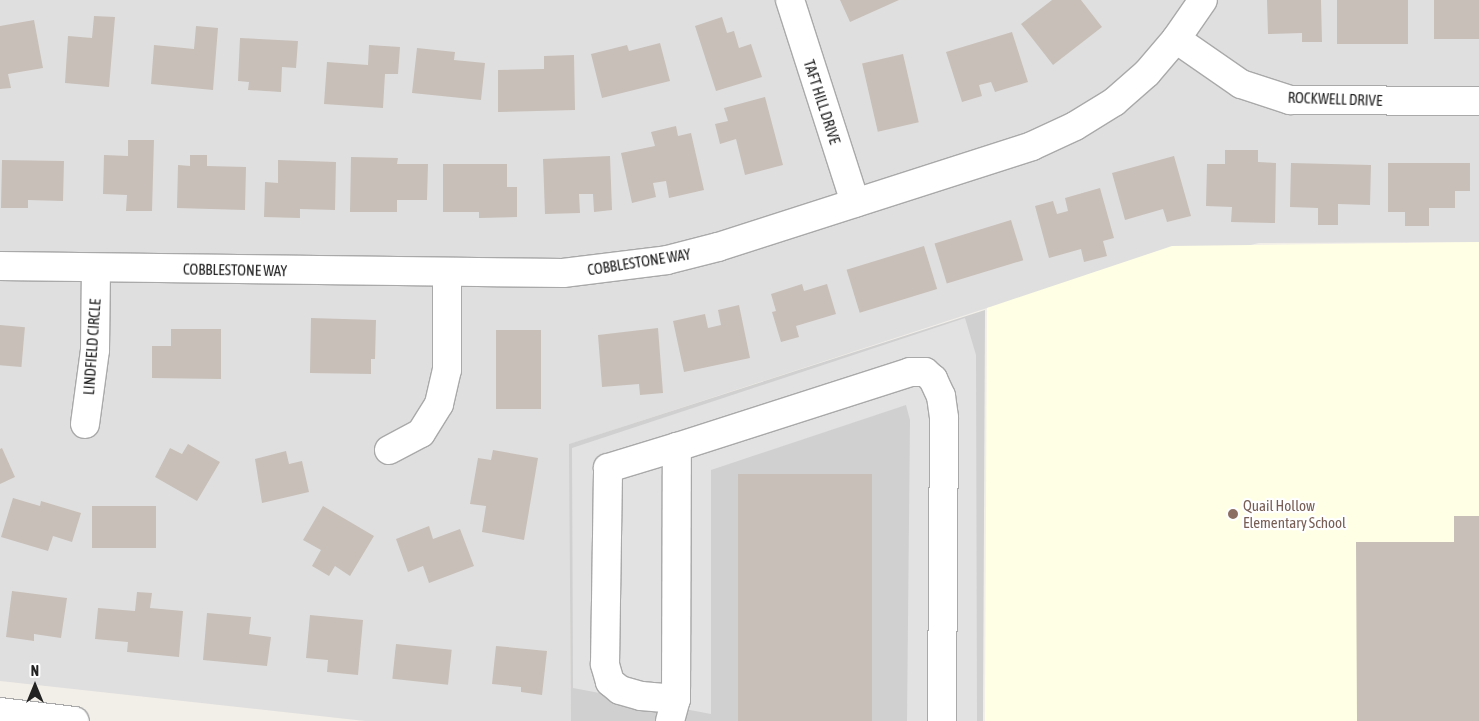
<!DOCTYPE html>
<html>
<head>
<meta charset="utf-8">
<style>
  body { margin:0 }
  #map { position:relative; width:1479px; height:721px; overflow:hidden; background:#f2efe9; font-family:"Asap Condensed",sans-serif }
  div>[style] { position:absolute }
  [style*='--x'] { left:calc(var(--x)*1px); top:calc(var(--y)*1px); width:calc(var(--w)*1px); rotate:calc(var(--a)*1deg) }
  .residential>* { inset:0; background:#e0dfdf }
  .education>* { inset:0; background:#ffffe5 }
  .religious>* { inset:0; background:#d0d0d0 }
  .parking>* { inset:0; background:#e2e2e2 }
  .building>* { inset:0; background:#c7bfb8; transform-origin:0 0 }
  .roads { filter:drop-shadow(1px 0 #a9a9a9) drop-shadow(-1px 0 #a9a9a9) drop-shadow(0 1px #a9a9a9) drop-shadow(0 -1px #a9a9a9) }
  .minor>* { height:28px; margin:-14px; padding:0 14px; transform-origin:14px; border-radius:14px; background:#fff }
  .dots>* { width:14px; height:14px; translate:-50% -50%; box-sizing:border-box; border:2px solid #fff; border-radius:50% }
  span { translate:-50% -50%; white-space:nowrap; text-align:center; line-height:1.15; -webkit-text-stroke:4.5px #fff; paint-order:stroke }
  .street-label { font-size:15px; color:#222 }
  .education-label { font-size:15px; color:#785e54 }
  .left { translate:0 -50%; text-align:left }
  .north { position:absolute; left:10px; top:661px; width:50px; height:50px; -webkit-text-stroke:4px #fff; paint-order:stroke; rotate:0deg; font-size:14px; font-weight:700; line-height:20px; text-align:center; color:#222 }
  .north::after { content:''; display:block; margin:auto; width:18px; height:22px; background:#222; clip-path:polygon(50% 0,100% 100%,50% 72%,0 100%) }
</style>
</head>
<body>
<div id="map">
  <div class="residential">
    <i style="clip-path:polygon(0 0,1479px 0,1479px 242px,1259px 243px,987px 308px,570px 444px,571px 721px,365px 721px,0 681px)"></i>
  </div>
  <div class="education">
    <i style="clip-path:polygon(1479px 242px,1479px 721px,985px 721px,987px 308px,1172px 246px)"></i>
  </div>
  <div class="religious">
    <i style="clip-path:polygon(985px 310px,983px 721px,571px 721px,569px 444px)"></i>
  </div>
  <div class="parking">
    <i style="clip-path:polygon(965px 318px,976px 355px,977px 721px,907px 721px,910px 420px,906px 405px,711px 470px,711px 714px,573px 688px,572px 448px)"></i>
  </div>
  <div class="building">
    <i style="clip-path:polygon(840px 0,899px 0,850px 22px)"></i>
    <i style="clip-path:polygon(1052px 0,1081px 0,1102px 27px,1053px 65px,1021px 24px)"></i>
    <i style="clip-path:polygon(1267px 0,1321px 0,1322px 42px,1302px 42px,1302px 33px,1268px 34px)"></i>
    <i style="left:1337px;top:0;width:71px;height:44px"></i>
    <i style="left:1434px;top:0;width:45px;height:39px"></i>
    <i style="clip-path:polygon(94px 16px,115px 17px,109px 87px,65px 83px,68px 36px,92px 38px)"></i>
    <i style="clip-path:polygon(722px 17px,727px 33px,734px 31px,739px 48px,751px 44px,762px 77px,716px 91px,695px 26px)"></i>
    <i style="clip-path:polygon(34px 20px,43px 68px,8px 74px,11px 88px,0 89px,0 26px)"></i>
    <i style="clip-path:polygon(196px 26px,218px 28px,213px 90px,151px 84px,154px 45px,194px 49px)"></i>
    <i style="clip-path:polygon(1012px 32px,1028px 82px,995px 92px,991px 82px,979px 85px,982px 96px,962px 102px,946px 52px)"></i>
    <i style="clip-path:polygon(240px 38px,298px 41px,296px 68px,282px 67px,281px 92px,248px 90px,249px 82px,238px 81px)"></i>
    <i style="clip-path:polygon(660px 43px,670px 81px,602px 98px,591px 54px,627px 45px,629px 51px)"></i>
    <i style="clip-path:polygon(369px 45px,400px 47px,398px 74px,385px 74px,383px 108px,324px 104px,327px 62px,368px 65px)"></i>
    <i style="clip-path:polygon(417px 48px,455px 52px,454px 60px,485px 63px,481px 100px,412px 93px)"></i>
    <i style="left:903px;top:54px;width:70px;height:42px;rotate:77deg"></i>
    <i style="clip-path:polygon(574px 55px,575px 110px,498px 112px,498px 70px,544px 69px,544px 56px)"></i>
    <i style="clip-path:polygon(765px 97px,783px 165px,745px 175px,736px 139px,720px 144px,715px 124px,728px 121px,724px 108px)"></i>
    <i style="clip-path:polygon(676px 126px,678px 136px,691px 133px,704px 190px,669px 198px,666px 181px,653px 183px,656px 197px,632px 203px,621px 153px,655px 146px,651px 132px)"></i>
    <i style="clip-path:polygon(128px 140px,154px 140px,152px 211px,126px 211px,127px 195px,103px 194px,104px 155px,128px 156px)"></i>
    <i style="clip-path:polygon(1225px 150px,1258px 150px,1258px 162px,1276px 163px,1275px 223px,1231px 222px,1232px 207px,1206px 206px,1207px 164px,1225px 164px)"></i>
    <i style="clip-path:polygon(190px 155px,207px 155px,207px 166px,246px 167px,245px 210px,177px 208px,178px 165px,190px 166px)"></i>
    <i style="clip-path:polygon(610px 156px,612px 210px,594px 212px,593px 194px,579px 194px,580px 213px,545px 214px,543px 159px)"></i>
    <i style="clip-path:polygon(1174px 156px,1191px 216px,1167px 222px,1163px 209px,1125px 220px,1112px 173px)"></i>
    <i style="clip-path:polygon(351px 157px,398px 158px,397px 164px,428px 164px,427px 200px,397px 200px,397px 212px,350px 212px)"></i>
    <i style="clip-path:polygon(2px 160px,64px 161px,63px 201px,28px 200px,28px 208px,1px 208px)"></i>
    <i style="clip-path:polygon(278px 160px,336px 162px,335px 210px,300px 209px,300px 218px,264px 217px,265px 182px,278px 183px)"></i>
    <i style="clip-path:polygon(1291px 163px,1371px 165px,1370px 205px,1338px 204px,1338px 225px,1318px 225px,1318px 208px,1290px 207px)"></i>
    <i style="clip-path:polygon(1388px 163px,1470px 163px,1470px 191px,1455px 191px,1455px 208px,1429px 208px,1429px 226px,1405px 226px,1405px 212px,1388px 212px)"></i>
    <i style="clip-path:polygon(443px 164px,507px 164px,507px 187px,517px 187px,517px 217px,479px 218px,479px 212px,443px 212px)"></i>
    <i style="clip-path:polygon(1100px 188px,1114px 238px,1103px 241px,1107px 256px,1084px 262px,1081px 249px,1049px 258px,1035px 206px,1053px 201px,1057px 214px,1068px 211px,1065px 198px)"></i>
    <i style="left:1011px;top:220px;width:42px;height:80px;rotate:73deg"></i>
    <i style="left:924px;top:246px;width:45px;height:81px;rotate:73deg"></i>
    <i style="clip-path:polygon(802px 284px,804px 291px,827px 284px,836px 314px,796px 326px,799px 337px,781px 342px,772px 312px,776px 311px,771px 294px)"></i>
    <i style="clip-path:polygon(739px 305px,750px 358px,684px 372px,673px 321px,705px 314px,708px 328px,721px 325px,718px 310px)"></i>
    <i style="clip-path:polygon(311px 318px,376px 320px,375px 359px,371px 359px,371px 374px,310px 373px)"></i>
    <i style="left:0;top:325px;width:25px;height:40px;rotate:5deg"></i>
    <i style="clip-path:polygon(658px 328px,663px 393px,640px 395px,639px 384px,602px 387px,598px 335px)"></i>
    <i style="clip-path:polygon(171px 329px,221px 329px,221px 379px,152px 378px,152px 346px,171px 346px)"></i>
    <i style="left:496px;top:330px;width:45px;height:79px"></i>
    <i style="clip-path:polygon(188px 444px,220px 462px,197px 501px,155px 477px,170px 448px,182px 454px)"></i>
    <i style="clip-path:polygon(2px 448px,15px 477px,0 484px,0 449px)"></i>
    <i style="clip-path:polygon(493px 450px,538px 458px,524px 540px,482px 532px,486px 506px,470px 504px,478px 458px,491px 460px)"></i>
    <i style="clip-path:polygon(286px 451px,289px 464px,302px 461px,309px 492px,262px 503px,255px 459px)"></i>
    <i style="left:738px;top:474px;width:134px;height:247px"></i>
    <i style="clip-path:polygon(13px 498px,40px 506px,41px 501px,81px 513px,72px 542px,53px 536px,48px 551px,1px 537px)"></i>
    <i style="left:156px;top:506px;width:42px;height:64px;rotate:90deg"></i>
    <i style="clip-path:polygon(323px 506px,374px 536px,350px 576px,335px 566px,329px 576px,312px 566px,321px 550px,303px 540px)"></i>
    <i style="clip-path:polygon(1454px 516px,1479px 516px,1479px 721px,1357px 721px,1356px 542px,1454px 542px)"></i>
    <i style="clip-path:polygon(429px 526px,433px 539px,460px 529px,474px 566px,429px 583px,423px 566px,408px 572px,396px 539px)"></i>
    <i style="clip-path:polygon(12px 591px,67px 598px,61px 638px,34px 634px,34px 641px,6px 637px)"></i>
    <i style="clip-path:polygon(137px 592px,152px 593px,150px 608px,183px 611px,179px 657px,127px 652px,128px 642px,95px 639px,98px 608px,135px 611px)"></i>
    <i style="clip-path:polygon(207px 613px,251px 617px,249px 634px,271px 637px,267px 666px,203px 660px)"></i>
    <i style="clip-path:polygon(310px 615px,363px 620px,358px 675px,327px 672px,328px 660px,306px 658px)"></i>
    <i style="left:396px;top:644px;width:56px;height:35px;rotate:6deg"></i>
    <i style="clip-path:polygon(496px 646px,547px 651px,542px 695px,521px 692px,521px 687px,492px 684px)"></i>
  </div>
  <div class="roads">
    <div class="minor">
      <i style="--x:790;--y:0;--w:213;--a:72.2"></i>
      <i style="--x:1176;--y:39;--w:79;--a:34.7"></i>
      <i style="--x:1241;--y:84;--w:52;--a:18.1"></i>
      <i style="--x:1290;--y:100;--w:189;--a:0.3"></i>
      <i style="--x:0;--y:266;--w:563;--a:0.71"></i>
      <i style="--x:563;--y:273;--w:105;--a:-7.1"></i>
      <i style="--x:667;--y:260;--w:53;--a:-14.3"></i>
      <i style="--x:718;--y:247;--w:330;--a:-17.8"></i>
      <i style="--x:1032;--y:146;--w:47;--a:-24.9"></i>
      <i style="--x:1075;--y:126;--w:46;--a:-31.6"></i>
      <i style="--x:1114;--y:102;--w:44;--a:-41.3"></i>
      <i style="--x:1147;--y:73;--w:45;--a:-49.5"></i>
      <i style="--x:1176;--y:39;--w:47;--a:-55.3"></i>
      <i style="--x:85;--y:424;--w:75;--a:-82.3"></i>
      <i style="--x:95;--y:350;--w:81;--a:-89.3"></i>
      <i style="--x:389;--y:450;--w:36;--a:-28"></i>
      <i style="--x:421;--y:433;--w:34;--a:-58"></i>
      <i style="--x:439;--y:404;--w:35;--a:-77"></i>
      <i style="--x:447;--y:370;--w:97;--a:-90"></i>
      <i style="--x:676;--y:699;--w:35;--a:-175"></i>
      <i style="--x:641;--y:696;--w:22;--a:-164"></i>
      <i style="--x:620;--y:690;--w:13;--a:-141"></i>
      <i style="--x:610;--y:682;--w:19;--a:-106"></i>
      <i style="--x:605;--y:664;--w:196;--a:-89.1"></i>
      <i style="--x:608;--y:468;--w:72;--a:-16.9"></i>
      <i style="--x:0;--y:712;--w:75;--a:6.9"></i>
      <i style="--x:670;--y:721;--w:23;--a:-75"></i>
      <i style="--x:676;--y:699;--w:252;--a:-89.8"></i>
      <i style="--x:677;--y:447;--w:245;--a:-17.8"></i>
      <i style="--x:910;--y:372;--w:15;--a:0"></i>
      <i style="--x:925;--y:372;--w:11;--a:41"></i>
      <i style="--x:933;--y:379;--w:19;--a:65"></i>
      <i style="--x:941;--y:396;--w:22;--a:82"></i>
      <i style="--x:944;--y:418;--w:303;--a:90.4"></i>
    </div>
  </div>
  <div class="dots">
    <i style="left:1233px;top:514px;background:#8d6e63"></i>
  </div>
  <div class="street-label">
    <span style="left:1335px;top:99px;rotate:2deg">ROCKWELL DRIVE</span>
    <span style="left:822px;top:102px;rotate:72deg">TAFT HILL DRIVE</span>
    <span style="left:639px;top:262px;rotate:-9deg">COBBLESTONE WAY</span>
    <span style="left:235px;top:270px;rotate:1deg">COBBLESTONE WAY</span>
    <span style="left:92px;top:347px;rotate:-86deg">LINDFIELD CIRCLE</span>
  </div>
  <div class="education-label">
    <span class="left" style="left:1243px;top:514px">Quail Hollow<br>Elementary School</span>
  </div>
  <div class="north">N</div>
</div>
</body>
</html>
